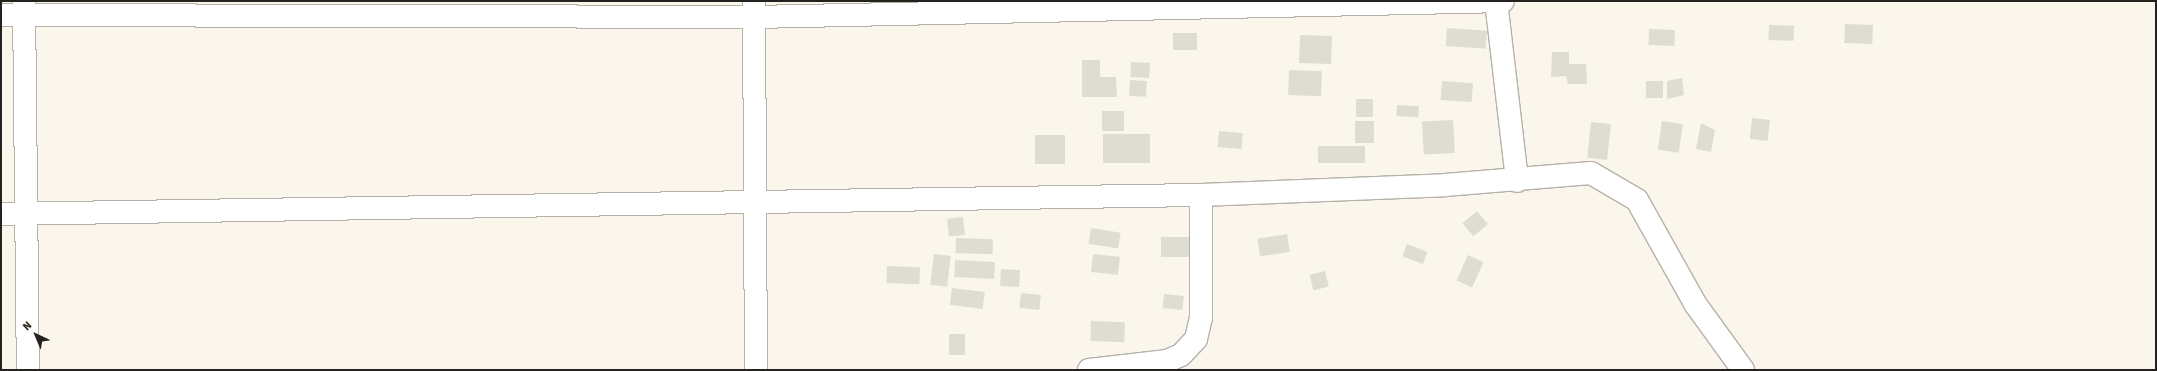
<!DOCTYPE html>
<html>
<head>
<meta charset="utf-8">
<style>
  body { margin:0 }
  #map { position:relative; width:2157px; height:371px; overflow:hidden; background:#faf6ec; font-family:"Source Sans 3",sans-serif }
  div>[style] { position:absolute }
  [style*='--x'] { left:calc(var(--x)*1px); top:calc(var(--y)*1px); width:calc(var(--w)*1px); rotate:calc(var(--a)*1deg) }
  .building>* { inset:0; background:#dfdcd2; transform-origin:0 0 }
  .roads { filter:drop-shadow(1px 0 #b6b2a9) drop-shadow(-1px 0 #b6b2a9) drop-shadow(0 1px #b6b2a9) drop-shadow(0 -1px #b6b2a9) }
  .minor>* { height:22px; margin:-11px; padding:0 11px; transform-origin:11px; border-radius:11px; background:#fff }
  span { translate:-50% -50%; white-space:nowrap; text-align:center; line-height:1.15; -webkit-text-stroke:3.5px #faf6ec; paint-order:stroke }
  .frame { position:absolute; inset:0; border:2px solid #23221e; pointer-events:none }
  .north { position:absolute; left:16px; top:315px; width:40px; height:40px; -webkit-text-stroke:3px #faf6ec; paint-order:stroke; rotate:316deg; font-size:11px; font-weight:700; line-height:16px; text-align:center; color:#23221e }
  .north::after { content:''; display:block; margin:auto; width:14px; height:18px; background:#23221e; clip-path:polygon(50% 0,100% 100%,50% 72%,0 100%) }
</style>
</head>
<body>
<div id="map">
  <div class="building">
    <i style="left:1845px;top:24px;width:28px;height:19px;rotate:2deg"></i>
    <i style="left:1769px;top:25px;width:25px;height:15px;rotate:2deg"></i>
    <i style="left:1447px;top:28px;width:40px;height:18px;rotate:4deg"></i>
    <i style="left:1649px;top:29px;width:26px;height:16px;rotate:2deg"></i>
    <i style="left:1173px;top:33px;width:24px;height:17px"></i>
    <i style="left:1300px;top:35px;width:32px;height:28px;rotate:2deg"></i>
    <i style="clip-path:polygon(1552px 52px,1569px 52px,1569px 64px,1586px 64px,1587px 84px,1568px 84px,1566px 76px,1551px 77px)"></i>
    <i style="clip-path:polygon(1082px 60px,1100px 60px,1100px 77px,1116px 77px,1117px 97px,1082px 97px)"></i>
    <i style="left:1131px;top:62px;width:19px;height:15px;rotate:3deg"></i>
    <i style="left:1289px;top:70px;width:33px;height:25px;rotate:2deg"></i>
    <i style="clip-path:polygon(1682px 78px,1684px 95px,1667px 99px,1667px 81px)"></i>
    <i style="left:1130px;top:80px;width:17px;height:16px;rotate:3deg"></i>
    <i style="left:1442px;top:81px;width:31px;height:19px;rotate:4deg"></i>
    <i style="left:1646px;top:81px;width:17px;height:17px"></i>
    <i style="left:1373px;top:99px;width:18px;height:17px;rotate:90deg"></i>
    <i style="left:1397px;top:105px;width:22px;height:11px;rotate:3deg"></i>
    <i style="left:1102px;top:111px;width:22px;height:20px"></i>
    <i style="left:1752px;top:118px;width:18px;height:21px;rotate:6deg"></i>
    <i style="left:1453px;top:120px;width:33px;height:31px;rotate:87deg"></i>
    <i style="left:1355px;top:121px;width:19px;height:22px"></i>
    <i style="left:1662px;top:121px;width:21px;height:29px;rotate:8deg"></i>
    <i style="left:1591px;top:122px;width:20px;height:36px;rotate:6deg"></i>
    <i style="clip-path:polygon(1701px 123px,1715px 130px,1711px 152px,1696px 149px)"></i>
    <i style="left:1219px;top:131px;width:24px;height:16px;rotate:5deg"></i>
    <i style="left:1103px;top:134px;width:47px;height:29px"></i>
    <i style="left:1035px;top:135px;width:30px;height:29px"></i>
    <i style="left:1318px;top:146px;width:47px;height:17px"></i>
    <i style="left:1477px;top:211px;width:17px;height:19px;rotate:50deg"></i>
    <i style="left:963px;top:217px;width:18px;height:16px;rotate:84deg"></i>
    <i style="left:1091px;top:228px;width:30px;height:16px;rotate:9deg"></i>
    <i style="left:1287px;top:234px;width:18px;height:30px;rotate:81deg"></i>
    <i style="left:1161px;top:237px;width:31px;height:20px"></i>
    <i style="left:956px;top:238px;width:37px;height:15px;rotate:2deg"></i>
    <i style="left:1407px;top:244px;width:22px;height:13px;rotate:21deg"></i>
    <i style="left:934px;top:254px;width:17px;height:31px;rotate:7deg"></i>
    <i style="left:1093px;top:254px;width:27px;height:18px;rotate:6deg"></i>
    <i style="left:1468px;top:255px;width:17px;height:28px;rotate:24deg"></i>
    <i style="left:995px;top:262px;width:17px;height:40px;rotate:93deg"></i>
    <i style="left:887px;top:266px;width:33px;height:17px;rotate:2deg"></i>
    <i style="left:1001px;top:269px;width:19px;height:17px;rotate:3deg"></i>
    <i style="left:1325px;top:271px;width:16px;height:16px;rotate:76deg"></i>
    <i style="left:952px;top:288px;width:33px;height:17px;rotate:7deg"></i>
    <i style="left:1021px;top:293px;width:20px;height:15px;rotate:6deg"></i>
    <i style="left:1164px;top:294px;width:20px;height:14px;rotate:6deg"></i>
    <i style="left:1091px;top:321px;width:34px;height:20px;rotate:2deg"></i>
    <i style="left:949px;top:334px;width:16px;height:21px"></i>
  </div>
  <div class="roads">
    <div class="minor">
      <i style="--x:24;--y:1;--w:369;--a:89.4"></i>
      <i style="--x:754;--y:1;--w:369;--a:89.7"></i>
      <i style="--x:1496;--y:1;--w:181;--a:83.3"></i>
      <i style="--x:1;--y:15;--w:753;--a:0.15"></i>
      <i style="--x:754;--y:17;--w:749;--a:-1.22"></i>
      <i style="--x:1;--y:214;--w:1200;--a:-0.91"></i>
      <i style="--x:1201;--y:195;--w:244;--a:-2.3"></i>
      <i style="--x:1445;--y:185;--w:146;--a:-4.7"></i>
      <i style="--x:1591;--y:173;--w:53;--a:30.4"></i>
      <i style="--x:1637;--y:200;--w:120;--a:60.7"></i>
      <i style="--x:1696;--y:305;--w:80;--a:54.1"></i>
      <i style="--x:1089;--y:370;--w:79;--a:-6.6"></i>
      <i style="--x:1167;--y:361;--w:15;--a:-23"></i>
      <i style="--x:1181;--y:355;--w:22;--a:-47"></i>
      <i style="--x:1196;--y:339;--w:22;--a:-77"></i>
      <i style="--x:1201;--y:318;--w:123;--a:-90"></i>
    </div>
  </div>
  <div class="frame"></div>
  <div class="north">N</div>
</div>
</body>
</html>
